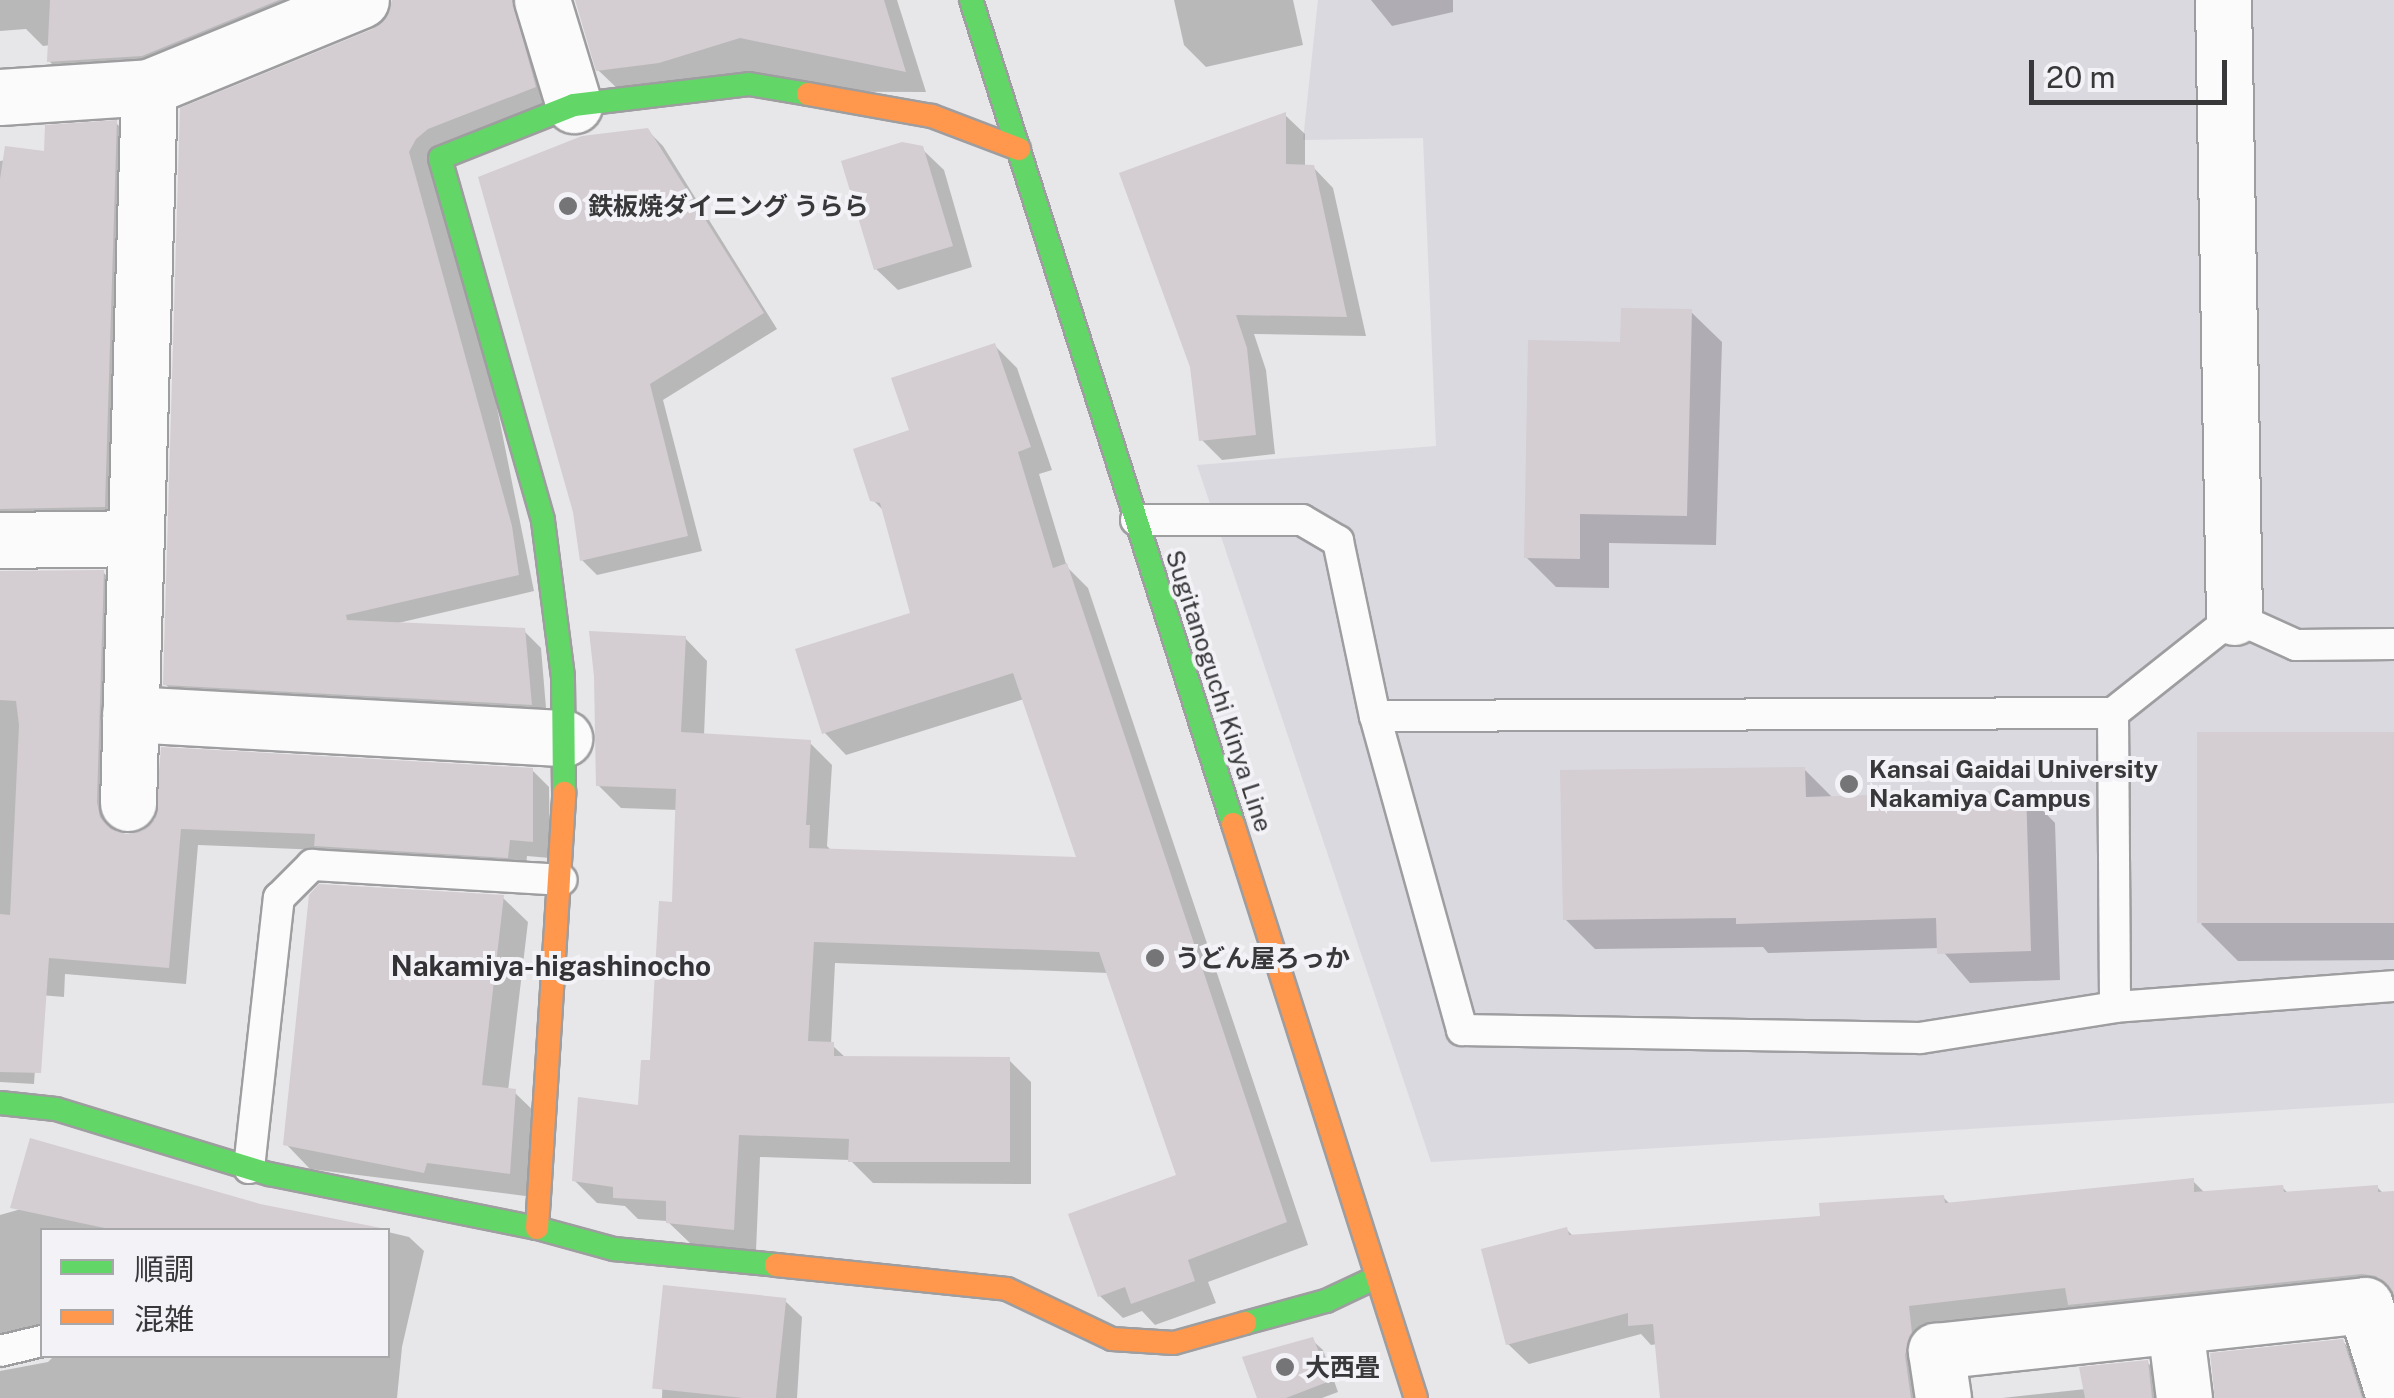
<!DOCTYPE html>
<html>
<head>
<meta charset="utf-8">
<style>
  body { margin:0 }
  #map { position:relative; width:2394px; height:1398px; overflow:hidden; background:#e7e6e8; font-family:"Public Sans","Noto Sans JP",sans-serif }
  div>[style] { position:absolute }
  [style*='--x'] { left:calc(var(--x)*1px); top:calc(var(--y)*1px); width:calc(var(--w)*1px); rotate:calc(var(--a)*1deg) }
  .built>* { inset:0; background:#dbd9e0 }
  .shadow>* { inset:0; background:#0003 }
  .building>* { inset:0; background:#d4cdd1; transform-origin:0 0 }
  .roads { filter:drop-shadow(2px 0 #9e9d9f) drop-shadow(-2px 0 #9e9d9f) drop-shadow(0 2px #9e9d9f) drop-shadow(0 -2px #9e9d9f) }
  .lane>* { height:30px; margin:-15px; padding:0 15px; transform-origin:15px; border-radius:15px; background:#fbfbfc }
  .street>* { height:55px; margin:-27.5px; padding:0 27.5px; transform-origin:27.5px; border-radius:27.5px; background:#fbfbfc }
  .fast>* { height:22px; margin:-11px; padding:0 11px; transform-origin:11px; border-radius:11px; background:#63d668 }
  .slow>* { height:22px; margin:-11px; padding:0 11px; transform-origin:11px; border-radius:11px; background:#ff974d }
  .dots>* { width:28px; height:28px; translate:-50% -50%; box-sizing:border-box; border:5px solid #f3f2f6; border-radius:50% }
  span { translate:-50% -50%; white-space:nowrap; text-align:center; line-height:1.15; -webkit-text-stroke:8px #f3f2f6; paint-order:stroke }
  .poi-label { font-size:25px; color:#383739; font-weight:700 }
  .left { translate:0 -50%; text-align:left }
  .street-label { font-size:25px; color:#383739 }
  .neighbourhood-label { font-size:28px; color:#333336; font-weight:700 }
  .legend { position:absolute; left:40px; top:1228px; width:350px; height:130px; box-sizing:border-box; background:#f3f2f6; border:2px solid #a8a7aa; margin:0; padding:12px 18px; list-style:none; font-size:30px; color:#383739 }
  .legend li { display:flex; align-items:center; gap:20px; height:50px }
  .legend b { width:50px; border:2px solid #a8a7aa }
  .scale { position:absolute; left:2029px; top:60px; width:198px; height:45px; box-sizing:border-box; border:5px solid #383739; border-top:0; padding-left:12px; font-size:30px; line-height:35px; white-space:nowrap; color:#383739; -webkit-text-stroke:8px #f3f2f6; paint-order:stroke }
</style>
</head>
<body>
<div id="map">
  <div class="built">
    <i style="clip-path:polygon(1318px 0,2394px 0,2394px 1103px,1431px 1162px,1197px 465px,1436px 446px,1423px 138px,1303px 140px)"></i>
  </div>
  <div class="shadow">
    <i style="clip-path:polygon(0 0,334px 0,159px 72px,66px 78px,50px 62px,51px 45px,43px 46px,26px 29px,0 31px)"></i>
    <i style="clip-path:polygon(394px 0,524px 0,551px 103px,444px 145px,534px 591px,394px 624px,524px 631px,541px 648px,547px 720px,182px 700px,165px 684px,375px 31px,388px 20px)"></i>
    <i style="clip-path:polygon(577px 0,897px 0,926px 92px,620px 91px,598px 70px)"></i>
    <i style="clip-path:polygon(1174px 0,1293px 0,1303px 45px,1206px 67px,1184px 45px)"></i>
    <i style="clip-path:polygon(1371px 0,1453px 0,1453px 12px,1392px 26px)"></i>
    <i style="clip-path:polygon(1285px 115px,1305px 134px,1305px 167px,1313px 167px,1333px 188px,1366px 336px,1254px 334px,1266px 370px,1275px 454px,1222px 460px,1202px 440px)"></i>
    <i style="clip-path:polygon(116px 123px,133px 140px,122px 524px,0 531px,0 161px,47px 154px)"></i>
    <i style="clip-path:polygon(647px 130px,663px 146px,777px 329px,663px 400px,702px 551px,597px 575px,582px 560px)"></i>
    <i style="clip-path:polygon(922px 149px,944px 170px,972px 267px,898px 290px,876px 269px)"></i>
    <i style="clip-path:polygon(1691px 312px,1722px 342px,1716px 545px,1609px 543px,1609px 588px,1556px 587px,1526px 557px,1622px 345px)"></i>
    <i style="clip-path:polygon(995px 346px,1017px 368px,1052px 470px,1039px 474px,1067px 567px,1088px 588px,1308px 1245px,1208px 1282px,1216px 1303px,1155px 1325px,1142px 1311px,1123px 1318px,1100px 1296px,1180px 1176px,1109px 973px,835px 963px,831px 1044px,847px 1059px,1009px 1060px,1031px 1082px,1031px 1184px,873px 1183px,850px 1160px,760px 1157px,756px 1251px,691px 1244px,667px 1221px,638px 1219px,625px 1206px,597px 1203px,574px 1180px,640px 1107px,653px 1063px,675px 905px,678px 810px,621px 808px,598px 785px,685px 638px,707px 661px,704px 736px,810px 743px,832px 765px,827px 846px,832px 851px,1080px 860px,1024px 699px,846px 755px,824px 732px,913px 614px,885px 512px,873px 500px,912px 432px)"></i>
    <i style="clip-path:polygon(103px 572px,120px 590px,116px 834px,126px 837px,532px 770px,549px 787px,550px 858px,527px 856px,525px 874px,333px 863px,321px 850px,198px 845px,186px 984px,65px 974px,64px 997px,40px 995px,34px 1084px,0 1082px,0 574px)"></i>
    <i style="clip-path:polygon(2394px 735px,2394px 960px,2238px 961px,2201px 924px)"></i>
    <i style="clip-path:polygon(1804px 769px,1833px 798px,2025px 792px,2055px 823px,2060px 980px,1970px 983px,1940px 948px,1768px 953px,1763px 947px,1595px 949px,1565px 919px)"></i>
    <i style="clip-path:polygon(503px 898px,528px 922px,508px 1091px,514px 1092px,539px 1116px,533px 1197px,310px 1169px,286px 1144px)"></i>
    <i style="clip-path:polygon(2193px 1181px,2205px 1193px,2282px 1187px,2289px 1194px,2377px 1187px,2384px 1194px,2394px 1194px,2394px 1297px,2385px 1293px,2076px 1309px,1928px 1398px,1662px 1398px,1658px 1344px,1651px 1345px,1641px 1334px,1529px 1364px,1508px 1344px,1567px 1230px,1575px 1238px,1823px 1219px,1943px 1197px,1951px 1205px)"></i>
    <i style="clip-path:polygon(259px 1206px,379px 1230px,42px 1230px,42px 1339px,0 1356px,0 1215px,21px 1209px)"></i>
    <i style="clip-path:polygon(388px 1232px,409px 1237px,424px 1251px,402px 1347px,397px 1398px,0 1398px,0 1371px,48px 1362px,54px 1356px,388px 1356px)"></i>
    <i style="clip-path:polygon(666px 1288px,784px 1300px,802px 1317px,797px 1398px,662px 1398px)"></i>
    <i style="clip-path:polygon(1312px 1340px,1323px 1350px,1338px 1392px,1322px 1398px,1260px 1398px)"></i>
    <i style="clip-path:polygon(2342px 1341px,2363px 1362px,2374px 1398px,2215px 1398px,2212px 1355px)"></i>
    <i style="clip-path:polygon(2147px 1362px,2167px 1383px,2170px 1398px,2002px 1398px,2086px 1389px)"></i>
  </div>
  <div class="building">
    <i style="clip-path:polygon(50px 0,279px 0,142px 56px,47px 62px)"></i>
    <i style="clip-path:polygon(392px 0,512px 0,536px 87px,428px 129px,416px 139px,409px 152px,512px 526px,519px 575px,346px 615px,347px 620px,525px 628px,532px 705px,163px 685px,180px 108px,373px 29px,386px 18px)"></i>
    <i style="clip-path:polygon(575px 0,884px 0,906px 72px,740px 38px,659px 63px,596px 71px)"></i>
    <i style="clip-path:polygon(1286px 112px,1286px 164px,1314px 165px,1347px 317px,1236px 315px,1247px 348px,1256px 435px,1199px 441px,1190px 367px,1119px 173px)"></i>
    <i style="clip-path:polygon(117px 120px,105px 507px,0 509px,0 179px,5px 146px,44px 151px,45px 125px)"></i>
    <i style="clip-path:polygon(648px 128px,764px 313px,650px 384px,688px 536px,580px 561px,573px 512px,478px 177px,582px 136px)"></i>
    <i style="clip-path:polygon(902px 142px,923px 146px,953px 246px,874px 270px,841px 161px)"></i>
    <i style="clip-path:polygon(1621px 308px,1692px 309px,1687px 516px,1580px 514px,1580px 559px,1524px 558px,1528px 340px,1620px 342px)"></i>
    <i style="clip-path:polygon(995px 343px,1031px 447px,1018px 452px,1053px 568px,1067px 563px,1287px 1222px,1188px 1260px,1195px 1281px,1131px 1304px,1125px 1287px,1098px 1297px,1068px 1214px,1176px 1175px,1099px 952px,814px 942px,808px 1041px,834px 1042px,834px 1056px,1010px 1057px,1010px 1162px,848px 1162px,849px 1139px,739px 1135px,734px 1230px,666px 1223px,666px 1201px,613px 1198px,613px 1187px,572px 1181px,578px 1097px,638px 1105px,641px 1060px,650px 1060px,659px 901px,672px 902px,676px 789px,596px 786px,594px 676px,589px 631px,686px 636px,681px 732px,811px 740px,806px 825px,810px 825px,809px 848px,1076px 857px,1013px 673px,822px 734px,795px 649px,910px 613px,880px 503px,870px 501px,853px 449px,909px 430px,891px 378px)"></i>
    <i style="clip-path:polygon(104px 570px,97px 802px,100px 817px,111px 829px,126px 834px,142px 831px,155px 819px,161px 747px,533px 768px,533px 842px,510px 840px,508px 858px,314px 846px,315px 834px,181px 829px,169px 968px,49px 958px,41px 1073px,0 1072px,0 914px,10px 915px,19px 725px,16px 701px,0 700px,0 571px)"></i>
    <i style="left:2394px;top:732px;width:191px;height:197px;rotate:90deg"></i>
    <i style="clip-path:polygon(1805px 767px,1806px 797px,2026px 790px,2031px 951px,1937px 954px,1936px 918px,1736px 924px,1736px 918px,1563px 920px,1560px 770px)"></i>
    <i style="clip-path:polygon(319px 884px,504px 895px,482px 1085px,516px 1089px,510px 1174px,427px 1163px,424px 1173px,283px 1145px,309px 895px)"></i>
    <i style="clip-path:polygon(30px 1138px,260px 1204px,391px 1230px,114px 1230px,10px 1208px)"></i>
    <i style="clip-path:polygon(2194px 1178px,2194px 1192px,2283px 1185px,2284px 1192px,2378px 1185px,2378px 1192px,2394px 1191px,2394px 1294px,2376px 1276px,2362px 1274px,2068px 1305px,2065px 1288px,1909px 1306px,1912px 1333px,1905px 1355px,1911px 1398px,1660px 1398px,1653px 1324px,1628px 1326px,1628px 1313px,1506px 1345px,1481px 1249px,1567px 1227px,1569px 1235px,1820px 1216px,1819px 1203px,1944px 1195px,1945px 1203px)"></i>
    <i style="left:663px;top:1285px;width:124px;height:104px;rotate:6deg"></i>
    <i style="clip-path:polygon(1313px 1337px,1330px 1381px,1286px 1398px,1257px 1398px,1242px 1357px)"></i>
    <i style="clip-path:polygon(2343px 1339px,2362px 1398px,2215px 1398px,2210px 1353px)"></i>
    <i style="clip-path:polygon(2148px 1360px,2152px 1398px,2085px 1398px,2079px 1367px)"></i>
  </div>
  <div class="roads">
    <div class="lane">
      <i style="--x:1136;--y:520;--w:166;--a:0"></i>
      <i style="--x:1302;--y:520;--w:42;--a:30.3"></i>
      <i style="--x:1338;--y:541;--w:179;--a:78.1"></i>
      <i style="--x:1375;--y:716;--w:738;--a:-0.23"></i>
      <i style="--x:2113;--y:713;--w:154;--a:-38.4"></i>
      <i style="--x:2234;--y:617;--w:68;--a:24.3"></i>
      <i style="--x:2296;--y:645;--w:98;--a:-0.6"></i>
      <i style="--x:2113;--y:713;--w:294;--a:89.6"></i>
      <i style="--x:1375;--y:716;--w:326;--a:74.5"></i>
      <i style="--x:1462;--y:1030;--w:458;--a:1"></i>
      <i style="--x:1920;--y:1038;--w:197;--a:-9"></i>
      <i style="--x:2115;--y:1007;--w:280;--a:-4.3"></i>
      <i style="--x:249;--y:1168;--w:272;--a:-83.7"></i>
      <i style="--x:279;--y:898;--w:47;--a:-45"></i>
      <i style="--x:312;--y:865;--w:250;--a:3.4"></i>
      <i style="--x:0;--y:1351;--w:43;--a:-13.4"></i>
    </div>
    <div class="street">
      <i style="--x:542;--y:0;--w:110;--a:73.1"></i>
      <i style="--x:2223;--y:0;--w:617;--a:88.98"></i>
      <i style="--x:0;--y:97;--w:149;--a:-3.8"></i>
      <i style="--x:149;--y:87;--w:229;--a:-22.3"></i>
      <i style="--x:0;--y:540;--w:135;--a:-0.8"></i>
      <i style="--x:130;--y:714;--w:435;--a:3.2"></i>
      <i style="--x:128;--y:803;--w:716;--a:-88.32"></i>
      <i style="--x:2175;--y:1326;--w:73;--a:82.9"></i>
      <i style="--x:1943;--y:1398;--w:48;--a:-98.5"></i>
      <i style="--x:1936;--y:1351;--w:431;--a:-6.1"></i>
      <i style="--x:2365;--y:1305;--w:96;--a:72.5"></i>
    </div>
    <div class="fast">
      <i style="--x:971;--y:0;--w:865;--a:72.36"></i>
      <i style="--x:564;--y:793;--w:116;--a:-90.5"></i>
      <i style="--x:563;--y:677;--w:158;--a:-97.3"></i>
      <i style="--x:543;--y:520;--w:376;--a:-105.9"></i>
      <i style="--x:440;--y:158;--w:144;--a:-21.6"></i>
      <i style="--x:574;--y:105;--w:176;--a:-6.8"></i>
      <i style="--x:749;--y:84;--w:60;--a:9.6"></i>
      <i style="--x:0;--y:1103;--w:56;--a:6.1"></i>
      <i style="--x:56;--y:1109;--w:223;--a:17"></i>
      <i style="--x:269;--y:1174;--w:273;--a:11.4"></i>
      <i style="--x:537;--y:1228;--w:80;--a:15.3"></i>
      <i style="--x:614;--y:1249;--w:163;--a:5.6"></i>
      <i style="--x:1245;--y:1323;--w:84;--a:-15.2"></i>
      <i style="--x:1326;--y:1301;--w:56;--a:-25.2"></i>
    </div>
    <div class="slow">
      <i style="--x:808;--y:94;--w:126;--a:10.1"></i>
      <i style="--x:932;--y:116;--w:93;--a:20.8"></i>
      <i style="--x:1233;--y:824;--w:602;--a:72.32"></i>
      <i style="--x:537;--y:1228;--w:436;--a:-86.4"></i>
      <i style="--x:776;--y:1265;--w:232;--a:5.9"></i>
      <i style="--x:1007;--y:1289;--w:116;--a:25.5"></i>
      <i style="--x:1112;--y:1339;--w:62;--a:3.7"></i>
      <i style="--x:1174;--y:1343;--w:74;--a:-15.7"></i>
    </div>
  </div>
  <div class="dots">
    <i style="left:568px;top:206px;background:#757476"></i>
    <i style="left:1849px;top:784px;background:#757476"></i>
    <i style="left:1155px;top:958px;background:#757476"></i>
    <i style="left:1285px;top:1367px;background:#757476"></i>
  </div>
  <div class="poi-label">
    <span class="left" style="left:588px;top:206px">鉄板焼ダイニング うらら</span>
    <span class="left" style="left:1869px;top:784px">Kansai Gaidai University<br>Nakamiya Campus</span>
    <span class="left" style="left:1175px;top:958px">うどん屋ろっか</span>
    <span class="left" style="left:1305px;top:1367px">大西畳</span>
  </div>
  <div class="street-label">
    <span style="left:1219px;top:691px;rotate:72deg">Sugitanoguchi Kinya Line</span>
  </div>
  <div class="neighbourhood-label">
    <span style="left:551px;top:966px">Nakamiya-higashinocho</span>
  </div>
  <ul class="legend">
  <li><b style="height:12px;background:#63d668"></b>順調</li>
  <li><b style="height:12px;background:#ff974d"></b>混雑</li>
  </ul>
  <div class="scale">20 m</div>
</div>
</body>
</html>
